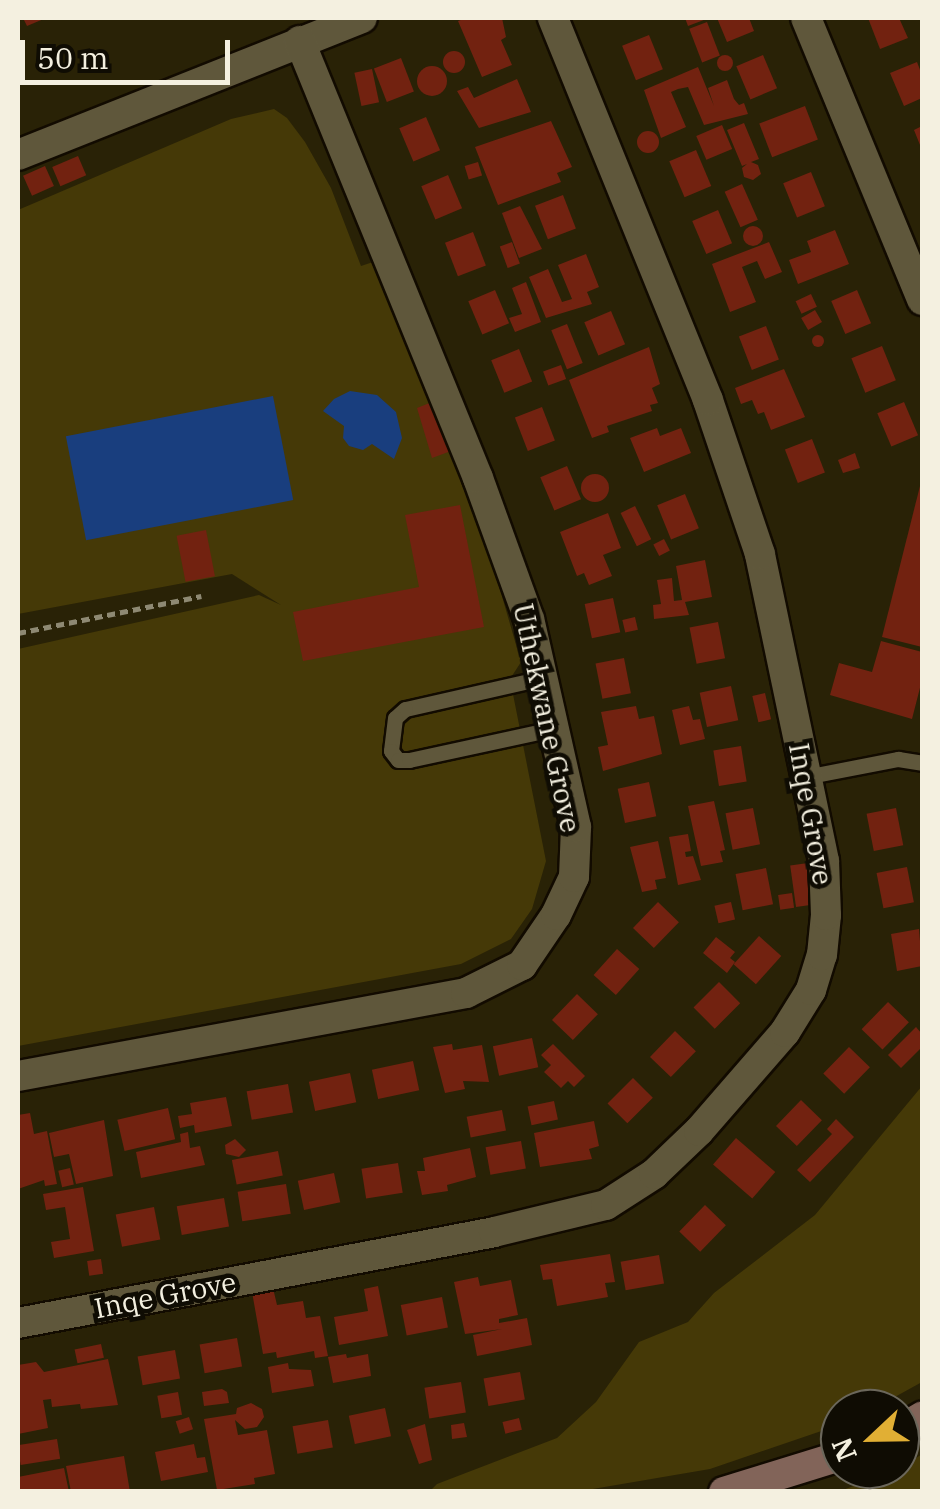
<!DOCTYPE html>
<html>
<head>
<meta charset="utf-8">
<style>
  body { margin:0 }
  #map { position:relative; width:940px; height:1509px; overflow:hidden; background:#292206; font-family:"IBM Plex Serif",serif }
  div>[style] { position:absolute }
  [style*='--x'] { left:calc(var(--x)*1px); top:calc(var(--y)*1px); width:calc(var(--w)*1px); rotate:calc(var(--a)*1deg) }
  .green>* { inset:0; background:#453907 }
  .water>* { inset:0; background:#193e7e; transform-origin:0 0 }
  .building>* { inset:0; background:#722210; transform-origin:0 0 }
  .round { border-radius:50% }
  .path>* { height:5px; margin-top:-2.5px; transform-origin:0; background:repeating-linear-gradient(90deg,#8e8973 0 8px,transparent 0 13px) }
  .roads { filter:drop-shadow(2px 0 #120b00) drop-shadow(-2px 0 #120b00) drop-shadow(0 2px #120b00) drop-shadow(0 -2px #120b00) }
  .lane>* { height:15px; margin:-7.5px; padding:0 7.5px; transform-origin:7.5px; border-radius:7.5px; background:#5f573b }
  .street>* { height:30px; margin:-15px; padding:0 15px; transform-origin:15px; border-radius:15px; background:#5f573b }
  .secondary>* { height:30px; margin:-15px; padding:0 15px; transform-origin:15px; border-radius:15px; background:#826459 }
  span { translate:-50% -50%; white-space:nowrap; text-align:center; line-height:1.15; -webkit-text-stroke:9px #0f0c03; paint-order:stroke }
  .street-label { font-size:28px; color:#f4f0e0 }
  .frame { position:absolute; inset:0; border:20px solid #f4f0e0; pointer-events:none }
  .north { position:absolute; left:820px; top:1389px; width:100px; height:100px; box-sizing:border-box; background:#0f0c03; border:2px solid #6b675b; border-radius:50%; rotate:248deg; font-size:28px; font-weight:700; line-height:40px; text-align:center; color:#f4f0e0 }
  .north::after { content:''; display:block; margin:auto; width:35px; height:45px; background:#e1af34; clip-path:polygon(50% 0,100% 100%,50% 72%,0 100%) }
  .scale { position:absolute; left:20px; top:40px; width:210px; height:45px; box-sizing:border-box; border:5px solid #f4f0e0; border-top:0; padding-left:12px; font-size:30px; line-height:35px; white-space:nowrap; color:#f4f0e0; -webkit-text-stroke:8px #0f0c03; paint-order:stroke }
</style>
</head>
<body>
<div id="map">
  <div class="green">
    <i style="clip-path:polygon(274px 109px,287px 118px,305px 142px,331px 188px,361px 266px,373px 262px,480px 520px,521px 662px,510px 679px,546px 861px,532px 909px,511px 939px,461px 964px,18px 1046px,18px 649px,259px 595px,281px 605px,232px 574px,18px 614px,18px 210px,231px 119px)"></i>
    <i style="clip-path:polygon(922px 1086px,922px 1382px,873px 1409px,840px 1409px,840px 1424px,836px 1426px,710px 1469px,581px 1491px,430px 1491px,437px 1484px,557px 1438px,596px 1402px,639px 1342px,688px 1322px,714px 1293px,815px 1215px)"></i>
    <i style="clip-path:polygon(922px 1454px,922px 1491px,840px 1491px,900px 1469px)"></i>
  </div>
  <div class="water">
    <i style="clip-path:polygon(350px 391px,377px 395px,396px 412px,402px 438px,394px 459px,372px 444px,363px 450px,349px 446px,343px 438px,344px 426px,323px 411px,334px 399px)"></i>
    <i style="left:273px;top:396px;width:106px;height:211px;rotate:79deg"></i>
  </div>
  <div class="building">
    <i style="clip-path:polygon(23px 18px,46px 18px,27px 26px)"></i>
    <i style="clip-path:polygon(466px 18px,502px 18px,506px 37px,501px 40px,512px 65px,482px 77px,458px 21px)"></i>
    <i style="clip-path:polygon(685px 18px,709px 18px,688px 26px)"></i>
    <i style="clip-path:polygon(717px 18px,749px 18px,754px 31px,727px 42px)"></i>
    <i style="clip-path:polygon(868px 18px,899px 18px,908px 38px,880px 49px)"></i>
    <i style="left:707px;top:22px;width:36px;height:19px;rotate:69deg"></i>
    <i style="left:649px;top:35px;width:37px;height:29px;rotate:68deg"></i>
    <i class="round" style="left:443px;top:51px;width:22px;height:22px"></i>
    <i class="round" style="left:717px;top:55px;width:16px;height:16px"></i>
    <i style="left:763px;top:55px;width:36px;height:29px;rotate:67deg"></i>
    <i style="left:401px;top:58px;width:36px;height:29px;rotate:69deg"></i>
    <i style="clip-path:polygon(917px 62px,922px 75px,922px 98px,904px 106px,890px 73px)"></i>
    <i class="round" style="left:417px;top:66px;width:30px;height:30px"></i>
    <i style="clip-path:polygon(698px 67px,714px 106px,708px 88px,727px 80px,734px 99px,739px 105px,744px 103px,748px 114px,704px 125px,688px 87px,678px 89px,671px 92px,686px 127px,661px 138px,644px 90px)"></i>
    <i style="left:372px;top:69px;width:34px;height:18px;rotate:78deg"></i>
    <i style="clip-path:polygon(517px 79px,531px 112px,479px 128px,457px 91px,468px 87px,474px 98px)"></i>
    <i style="left:805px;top:106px;width:36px;height:49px;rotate:69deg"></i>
    <i style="left:426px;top:117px;width:36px;height:29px;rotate:67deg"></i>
    <i style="clip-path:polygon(551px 121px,572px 167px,557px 173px,561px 182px,498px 205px,475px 147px)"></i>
    <i style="clip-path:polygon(744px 123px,759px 159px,751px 162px,758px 165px,761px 174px,753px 180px,744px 177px,742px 168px,747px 164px,742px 166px,727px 130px)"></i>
    <i style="left:722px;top:125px;width:26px;height:28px;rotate:67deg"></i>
    <i style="clip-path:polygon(922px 126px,922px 150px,914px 130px)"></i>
    <i class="round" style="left:637px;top:131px;width:22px;height:22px"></i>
    <i style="left:696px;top:150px;width:39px;height:29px;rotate:67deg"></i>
    <i style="left:78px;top:156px;width:21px;height:28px;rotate:67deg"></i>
    <i style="left:478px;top:162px;width:14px;height:14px;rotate:73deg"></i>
    <i style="left:45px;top:166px;width:22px;height:24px;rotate:66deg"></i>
    <i style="left:811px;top:172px;width:37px;height:30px;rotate:68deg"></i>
    <i style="left:448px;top:175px;width:36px;height:29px;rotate:67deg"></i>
    <i style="left:742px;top:184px;width:39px;height:19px;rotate:66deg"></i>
    <i style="left:563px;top:195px;width:36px;height:30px;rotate:69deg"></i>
    <i style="clip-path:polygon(520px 206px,542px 249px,519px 258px,502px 213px)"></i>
    <i style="left:718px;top:210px;width:36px;height:28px;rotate:67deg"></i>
    <i class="round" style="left:743px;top:226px;width:20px;height:20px"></i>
    <i style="clip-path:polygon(835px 230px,849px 264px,798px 284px,789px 260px,811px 252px,807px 241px)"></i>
    <i style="left:473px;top:232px;width:36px;height:30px;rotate:69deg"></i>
    <i style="left:512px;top:242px;width:23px;height:13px;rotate:70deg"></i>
    <i style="clip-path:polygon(769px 242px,782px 272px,765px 279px,757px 261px,742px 267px,756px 302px,730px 312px,712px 264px)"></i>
    <i style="clip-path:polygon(586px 254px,599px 287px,587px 292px,592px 304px,546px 318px,529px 277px,548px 269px,562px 302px,572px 299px,558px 265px)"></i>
    <i style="clip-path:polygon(526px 282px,541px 322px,515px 332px,509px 318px,522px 314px,512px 288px)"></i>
    <i style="left:495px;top:290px;width:36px;height:29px;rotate:67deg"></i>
    <i style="left:857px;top:290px;width:36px;height:28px;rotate:67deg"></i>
    <i style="left:811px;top:294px;width:14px;height:17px;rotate:65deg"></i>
    <i style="left:815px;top:310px;width:14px;height:16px;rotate:60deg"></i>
    <i style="left:611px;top:311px;width:36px;height:29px;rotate:67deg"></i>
    <i style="left:567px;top:324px;width:42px;height:17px;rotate:68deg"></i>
    <i style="left:766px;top:326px;width:36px;height:29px;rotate:69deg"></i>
    <i class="round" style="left:812px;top:335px;width:12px;height:12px"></i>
    <i style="left:882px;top:346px;width:37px;height:33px;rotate:68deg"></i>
    <i style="clip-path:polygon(649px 347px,660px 384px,652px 388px,658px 403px,650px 405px,652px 411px,607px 426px,609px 432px,592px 438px,569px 380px)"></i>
    <i style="left:519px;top:349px;width:35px;height:30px;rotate:68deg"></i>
    <i style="left:561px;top:365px;width:15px;height:19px;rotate:70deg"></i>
    <i style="clip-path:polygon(784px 369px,805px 417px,771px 430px,764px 412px,758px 414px,752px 400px,741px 404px,735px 388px)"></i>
    <i style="clip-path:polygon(432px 402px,451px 451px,432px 458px,417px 408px)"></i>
    <i style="left:904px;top:402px;width:36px;height:29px;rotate:67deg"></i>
    <i style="left:542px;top:407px;width:36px;height:29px;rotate:69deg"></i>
    <i style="clip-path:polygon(657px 428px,660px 436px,681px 428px,691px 453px,644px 472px,630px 438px)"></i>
    <i style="left:812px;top:439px;width:36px;height:29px;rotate:69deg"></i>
    <i style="clip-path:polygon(855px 453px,860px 468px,843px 473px,838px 460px)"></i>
    <i style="left:567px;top:466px;width:36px;height:29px;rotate:67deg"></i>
    <i class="round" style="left:581px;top:474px;width:28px;height:28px"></i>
    <i style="clip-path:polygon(921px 482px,922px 482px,922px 647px,882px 637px)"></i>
    <i style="left:685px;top:494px;width:37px;height:30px;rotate:68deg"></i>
    <i style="clip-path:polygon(460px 505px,484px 627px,303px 661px,293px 612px,419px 587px,405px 515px)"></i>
    <i style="left:635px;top:506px;width:37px;height:16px;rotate:64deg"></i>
    <i style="clip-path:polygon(608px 513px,621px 548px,603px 555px,612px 576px,589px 585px,584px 573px,577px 576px,560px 532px)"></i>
    <i style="left:206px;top:530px;width:47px;height:30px;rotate:79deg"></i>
    <i style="left:664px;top:539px;width:13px;height:12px;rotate:63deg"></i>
    <i style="clip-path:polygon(705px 560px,712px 597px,685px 602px,689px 615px,654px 619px,653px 605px,661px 604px,657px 580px,672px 578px,674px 601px,682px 600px,676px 566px)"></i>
    <i style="left:613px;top:598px;width:35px;height:29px;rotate:78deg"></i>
    <i style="left:635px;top:617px;width:13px;height:13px;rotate:77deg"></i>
    <i style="left:718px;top:622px;width:37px;height:29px;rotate:79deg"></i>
    <i style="clip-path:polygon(881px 641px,922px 652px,922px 680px,912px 719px,830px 695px,839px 663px,872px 672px)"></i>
    <i style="left:624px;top:658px;width:36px;height:29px;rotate:79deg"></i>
    <i style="left:731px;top:686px;width:35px;height:32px;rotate:78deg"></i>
    <i style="left:765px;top:693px;width:27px;height:13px;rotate:77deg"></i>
    <i style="clip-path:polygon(636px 706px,639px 719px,654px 716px,662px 754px,603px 771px,598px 747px,608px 745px,601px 712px)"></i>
    <i style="clip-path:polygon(689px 706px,693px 720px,700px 719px,705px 739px,680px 745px,672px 710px)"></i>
    <i style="left:741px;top:746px;width:36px;height:28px;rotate:81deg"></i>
    <i style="left:649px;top:782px;width:35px;height:32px;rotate:78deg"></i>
    <i style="clip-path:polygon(714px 801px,725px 850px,720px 851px,723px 862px,701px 866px,688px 806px)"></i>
    <i style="left:753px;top:808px;width:37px;height:28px;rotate:79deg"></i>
    <i style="left:896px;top:808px;width:38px;height:30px;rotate:79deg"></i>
    <i style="clip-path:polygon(688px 834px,691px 851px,685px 852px,686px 857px,693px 856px,701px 880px,678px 885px,669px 837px)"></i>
    <i style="clip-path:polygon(658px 841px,666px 878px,655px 880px,657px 889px,642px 892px,630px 847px)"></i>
    <i style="left:808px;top:863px;width:42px;height:18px;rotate:82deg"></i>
    <i style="left:907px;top:867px;width:36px;height:31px;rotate:79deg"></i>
    <i style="left:766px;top:868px;width:37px;height:31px;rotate:79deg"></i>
    <i style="left:792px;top:893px;width:15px;height:14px;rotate:82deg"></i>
    <i style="left:658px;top:902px;width:29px;height:36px;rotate:44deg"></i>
    <i style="left:731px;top:902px;width:18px;height:17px;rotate:77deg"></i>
    <i style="clip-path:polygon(919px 929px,922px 966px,897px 971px,891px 934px)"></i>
    <i style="left:759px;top:936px;width:30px;height:38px;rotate:42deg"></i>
    <i style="clip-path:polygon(716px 937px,735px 952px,730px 958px,735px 962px,727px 973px,703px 953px)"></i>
    <i style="left:617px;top:949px;width:30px;height:35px;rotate:42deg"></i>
    <i style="left:719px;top:982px;width:30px;height:36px;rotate:45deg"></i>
    <i style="left:577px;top:994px;width:29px;height:36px;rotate:44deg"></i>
    <i style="left:888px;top:1002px;width:29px;height:38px;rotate:44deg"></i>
    <i style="clip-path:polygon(916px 1027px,922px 1034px,922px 1047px,901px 1068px,888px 1055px)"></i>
    <i style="left:675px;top:1031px;width:29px;height:36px;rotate:44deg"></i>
    <i style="left:532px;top:1038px;width:30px;height:40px;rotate:78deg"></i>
    <i style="clip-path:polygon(452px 1044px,453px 1050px,482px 1045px,489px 1082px,463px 1081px,465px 1089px,445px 1093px,433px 1047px)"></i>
    <i style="clip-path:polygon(553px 1044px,585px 1076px,574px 1087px,568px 1081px,561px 1088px,544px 1072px,551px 1065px,541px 1055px)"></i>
    <i style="left:849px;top:1047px;width:29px;height:37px;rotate:44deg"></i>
    <i style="left:413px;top:1061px;width:30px;height:42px;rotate:78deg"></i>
    <i style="left:350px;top:1073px;width:30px;height:42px;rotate:78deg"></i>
    <i style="left:633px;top:1078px;width:28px;height:36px;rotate:45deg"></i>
    <i style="left:288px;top:1084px;width:29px;height:42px;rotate:80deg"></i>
    <i style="clip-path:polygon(226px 1097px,232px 1126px,195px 1133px,194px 1125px,180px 1128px,178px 1116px,192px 1114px,190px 1103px)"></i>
    <i style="left:801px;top:1100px;width:29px;height:36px;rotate:44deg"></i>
    <i style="left:554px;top:1101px;width:19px;height:27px;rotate:78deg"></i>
    <i style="left:168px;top:1108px;width:32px;height:52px;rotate:77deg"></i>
    <i style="left:502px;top:1110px;width:21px;height:36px;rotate:79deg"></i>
    <i style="clip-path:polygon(30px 1113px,34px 1134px,47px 1131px,57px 1184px,45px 1186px,44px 1180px,18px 1189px,18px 1115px)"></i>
    <i style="clip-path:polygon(836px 1119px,854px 1137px,810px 1182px,797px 1170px,832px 1134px,827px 1129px)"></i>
    <i style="clip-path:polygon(104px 1120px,113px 1176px,76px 1184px,69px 1154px,54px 1157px,49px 1133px)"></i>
    <i style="clip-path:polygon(594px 1121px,599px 1146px,589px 1149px,592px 1159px,540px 1167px,534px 1133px)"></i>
    <i style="clip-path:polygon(188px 1132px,190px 1148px,200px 1146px,205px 1165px,141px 1178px,136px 1152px,181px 1142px,180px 1134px)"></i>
    <i style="left:736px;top:1138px;width:52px;height:35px;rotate:41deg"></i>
    <i style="clip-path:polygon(235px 1139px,246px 1150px,239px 1157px,226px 1154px,225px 1145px)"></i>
    <i style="left:521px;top:1141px;width:28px;height:36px;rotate:80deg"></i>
    <i style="clip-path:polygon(470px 1148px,476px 1177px,447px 1185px,448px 1191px,422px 1195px,417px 1171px,425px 1171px,423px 1158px)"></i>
    <i style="left:278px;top:1151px;width:25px;height:47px;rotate:79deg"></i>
    <i style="left:398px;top:1163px;width:30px;height:37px;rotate:81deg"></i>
    <i style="left:70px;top:1168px;width:17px;height:12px;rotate:77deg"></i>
    <i style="left:334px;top:1173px;width:30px;height:37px;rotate:78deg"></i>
    <i style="left:286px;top:1184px;width:30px;height:49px;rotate:81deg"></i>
    <i style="clip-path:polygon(83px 1187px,94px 1251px,54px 1258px,51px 1242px,70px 1239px,65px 1207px,46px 1210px,43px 1194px)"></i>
    <i style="left:224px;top:1198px;width:29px;height:48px;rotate:80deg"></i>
    <i style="left:705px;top:1205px;width:29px;height:37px;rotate:44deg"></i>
    <i style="left:154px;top:1207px;width:33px;height:39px;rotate:79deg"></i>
    <i style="clip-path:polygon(610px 1254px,615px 1282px,605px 1283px,608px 1297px,557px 1306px,552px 1279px,543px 1280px,540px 1265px)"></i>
    <i style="left:659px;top:1255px;width:29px;height:39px;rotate:80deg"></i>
    <i style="left:101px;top:1259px;width:15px;height:14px;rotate:82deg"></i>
    <i style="clip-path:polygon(478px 1277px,480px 1286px,511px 1280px,518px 1315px,499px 1319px,499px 1323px,527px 1318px,532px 1345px,477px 1356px,473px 1335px,502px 1329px,465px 1334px,454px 1282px)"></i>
    <i style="clip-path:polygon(378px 1286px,388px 1336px,339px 1345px,334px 1317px,368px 1311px,364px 1289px)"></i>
    <i style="clip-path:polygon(273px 1288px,277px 1305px,303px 1301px,306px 1318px,320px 1316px,328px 1356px,315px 1358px,314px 1351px,277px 1358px,276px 1352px,263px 1354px,252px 1292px)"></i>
    <i style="left:442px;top:1297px;width:31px;height:42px;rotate:79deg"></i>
    <i style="left:237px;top:1338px;width:29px;height:38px;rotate:80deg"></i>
    <i style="left:101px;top:1344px;width:14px;height:27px;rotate:78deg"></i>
    <i style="left:175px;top:1350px;width:29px;height:38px;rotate:80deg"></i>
    <i style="clip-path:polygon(346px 1354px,347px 1358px,368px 1354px,371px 1376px,333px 1383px,328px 1357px)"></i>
    <i style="clip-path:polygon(108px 1359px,118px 1405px,81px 1409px,80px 1404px,52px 1407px,51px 1399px,43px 1400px,48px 1428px,18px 1434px,18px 1365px,36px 1362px,44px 1372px)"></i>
    <i style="clip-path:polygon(288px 1363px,289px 1369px,311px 1370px,314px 1386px,272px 1393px,268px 1367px)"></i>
    <i style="left:520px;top:1372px;width:28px;height:37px;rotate:80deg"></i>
    <i style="left:461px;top:1382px;width:31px;height:37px;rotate:81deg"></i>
    <i style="clip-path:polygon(222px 1389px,227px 1392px,229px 1403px,204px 1406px,202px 1392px)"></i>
    <i style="left:178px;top:1392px;width:23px;height:21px;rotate:80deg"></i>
    <i style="clip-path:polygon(251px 1403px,262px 1409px,264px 1417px,257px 1427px,245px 1429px,235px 1420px,238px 1435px,267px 1430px,275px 1474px,254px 1478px,255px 1484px,217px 1490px,204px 1419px,236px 1414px,237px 1408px)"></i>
    <i style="left:385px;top:1408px;width:29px;height:37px;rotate:78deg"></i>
    <i style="left:189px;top:1417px;width:13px;height:14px;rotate:72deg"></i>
    <i style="left:519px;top:1418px;width:12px;height:17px;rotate:76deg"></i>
    <i style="left:328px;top:1420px;width:28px;height:36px;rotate:80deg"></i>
    <i style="clip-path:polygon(464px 1423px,467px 1437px,452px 1439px,451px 1425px)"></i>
    <i style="clip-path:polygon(425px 1424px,432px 1460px,419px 1464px,407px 1430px)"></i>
    <i style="left:57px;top:1439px;width:20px;height:40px;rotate:81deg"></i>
    <i style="clip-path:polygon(194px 1444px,197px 1458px,205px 1457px,208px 1472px,161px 1481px,155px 1452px)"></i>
    <i style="clip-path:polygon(124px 1456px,130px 1492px,71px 1492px,66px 1466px)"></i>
    <i style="clip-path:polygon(64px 1468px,69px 1492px,18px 1492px,18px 1477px)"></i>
  </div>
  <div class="path">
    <i style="--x:18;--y:633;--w:187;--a:-11.4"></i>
  </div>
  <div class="roads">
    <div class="lane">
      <i style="--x:542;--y:678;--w:140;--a:167.2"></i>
      <i style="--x:405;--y:709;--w:13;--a:138"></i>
      <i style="--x:395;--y:718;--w:33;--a:97"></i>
      <i style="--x:391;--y:751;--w:11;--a:52"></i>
      <i style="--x:398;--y:760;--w:11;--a:0"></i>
      <i style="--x:409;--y:760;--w:146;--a:-12.2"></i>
      <i style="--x:805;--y:777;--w:95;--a:-11"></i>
      <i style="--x:898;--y:759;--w:24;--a:9"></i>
    </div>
    <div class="street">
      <i style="--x:806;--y:18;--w:305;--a:67.6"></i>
      <i style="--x:18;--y:155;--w:370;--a:-21.7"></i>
      <i style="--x:18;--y:1076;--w:456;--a:-10.5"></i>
      <i style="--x:466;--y:993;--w:63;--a:-26.6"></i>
      <i style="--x:522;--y:965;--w:60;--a:-55.8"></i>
      <i style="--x:556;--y:915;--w:42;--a:-64.7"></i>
      <i style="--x:574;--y:877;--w:50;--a:-87.7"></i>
      <i style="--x:576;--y:827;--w:213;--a:-102.7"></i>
      <i style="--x:529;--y:619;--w:150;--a:-109.9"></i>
      <i style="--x:478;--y:478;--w:472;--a:-112.2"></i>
      <i style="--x:18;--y:1323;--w:485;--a:-10.8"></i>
      <i style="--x:494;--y:1232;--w:115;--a:-13.6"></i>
      <i style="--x:606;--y:1205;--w:57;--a:-32.9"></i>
      <i style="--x:654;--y:1174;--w:62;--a:-43.7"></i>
      <i style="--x:699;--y:1131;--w:131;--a:-49"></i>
      <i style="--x:785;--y:1032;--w:49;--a:-58.2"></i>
      <i style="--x:811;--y:990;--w:37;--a:-73"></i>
      <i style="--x:822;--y:955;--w:40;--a:-84.3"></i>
      <i style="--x:826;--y:915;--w:54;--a:-92.1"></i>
      <i style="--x:824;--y:861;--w:314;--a:-101.8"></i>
      <i style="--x:760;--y:554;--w:163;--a:-108.7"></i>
      <i style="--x:708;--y:400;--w:412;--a:-112.1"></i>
    </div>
    <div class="secondary">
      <i style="--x:900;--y:1430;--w:26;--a:-31"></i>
      <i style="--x:724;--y:1492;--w:121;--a:-17.2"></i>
    </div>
  </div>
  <div class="street-label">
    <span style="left:547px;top:718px;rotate:78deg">Uthekwane Grove</span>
    <span style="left:811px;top:814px;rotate:80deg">Inqe Grove</span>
    <span style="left:165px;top:1295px;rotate:-11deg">Inqe Grove</span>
  </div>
  <div class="frame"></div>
  <div class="north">N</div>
  <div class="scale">50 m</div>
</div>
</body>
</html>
